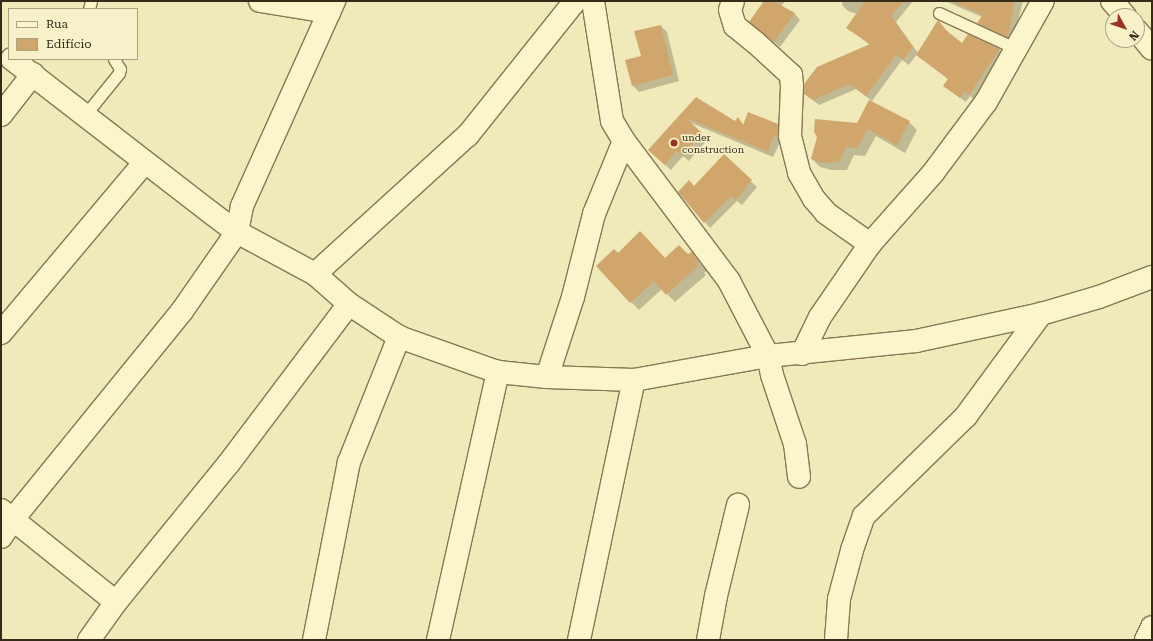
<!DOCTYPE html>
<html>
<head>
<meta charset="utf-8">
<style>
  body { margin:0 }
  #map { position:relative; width:1153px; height:641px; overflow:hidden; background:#f0e9b9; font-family:"Roboto Serif",serif }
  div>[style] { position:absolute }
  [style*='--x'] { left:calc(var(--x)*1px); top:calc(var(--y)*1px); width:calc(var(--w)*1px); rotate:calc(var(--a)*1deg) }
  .shadow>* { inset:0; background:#0003 }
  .building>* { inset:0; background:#d1a66c }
  .roads { filter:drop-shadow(1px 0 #877753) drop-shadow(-1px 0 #877753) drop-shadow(0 1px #877753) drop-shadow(0 -1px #877753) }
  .service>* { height:11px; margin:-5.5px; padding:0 5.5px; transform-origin:5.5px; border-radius:5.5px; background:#fbf5cc }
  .minor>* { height:22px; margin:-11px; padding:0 11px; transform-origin:11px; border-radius:11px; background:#fbf5cc }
  .dots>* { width:11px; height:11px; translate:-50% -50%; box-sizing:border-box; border:2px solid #f7f1c9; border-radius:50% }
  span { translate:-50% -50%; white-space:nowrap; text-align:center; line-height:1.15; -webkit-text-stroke:3px #f7f1c9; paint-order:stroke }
  .poi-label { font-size:10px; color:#352b19 }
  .left { translate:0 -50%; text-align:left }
  .frame { position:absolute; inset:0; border:2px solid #352b19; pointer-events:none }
  .legend { position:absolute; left:8px; top:8px; width:130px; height:52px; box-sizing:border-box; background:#f7f1c9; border:1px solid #a9a283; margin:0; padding:5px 7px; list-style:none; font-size:12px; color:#352b19 }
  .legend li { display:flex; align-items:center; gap:8px; height:20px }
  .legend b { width:20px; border:1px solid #a9a283 }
  .north { position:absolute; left:1105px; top:8px; width:40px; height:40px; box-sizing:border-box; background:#f7f1c9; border:1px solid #a9a283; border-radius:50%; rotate:130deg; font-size:11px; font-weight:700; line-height:16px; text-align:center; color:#352b19 }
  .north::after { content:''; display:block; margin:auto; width:14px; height:18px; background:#9a321f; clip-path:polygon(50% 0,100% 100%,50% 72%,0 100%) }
</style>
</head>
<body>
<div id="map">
  <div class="shadow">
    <i style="clip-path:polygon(765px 1px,785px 1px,781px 7px,794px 13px,800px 20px,780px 47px,757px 28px)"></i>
    <i style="clip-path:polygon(843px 1px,913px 1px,896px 22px,918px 53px,950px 34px,962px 44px,969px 36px,1000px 50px,1005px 55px,975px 100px,970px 96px,966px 102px,944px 86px,949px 80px,917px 54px,909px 65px,902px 60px,872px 101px,856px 89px,819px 105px,805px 94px,870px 45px,848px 28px,857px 14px,848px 11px,842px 5px)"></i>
    <i style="clip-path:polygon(945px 1px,1023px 1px,1013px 42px,983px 28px,978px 23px,982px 17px)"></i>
    <i style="clip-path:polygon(661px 26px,667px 32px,679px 81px,639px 92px,633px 86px,642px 56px)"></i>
    <i style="clip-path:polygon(696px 98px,735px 123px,738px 119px,744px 125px,777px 125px,783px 131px,783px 142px,780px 142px,773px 157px,689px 122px,707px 140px,689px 161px,683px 156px,671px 170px,655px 156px)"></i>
    <i style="clip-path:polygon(909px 122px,917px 130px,905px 153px,876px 136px,865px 156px,854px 155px,847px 170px,832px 170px,820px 167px,812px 159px,858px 124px)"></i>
    <i style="clip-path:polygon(744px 175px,757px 187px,742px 205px,737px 201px,710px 228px,679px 192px)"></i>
    <i style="clip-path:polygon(618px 254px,665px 259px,692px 254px,707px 271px,704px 273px,706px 275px,675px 302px,662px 289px,639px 310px,631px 302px)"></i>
  </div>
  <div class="building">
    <i style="clip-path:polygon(764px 1px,773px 1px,795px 13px,774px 42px,749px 22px)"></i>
    <i style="clip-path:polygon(865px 1px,904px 1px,891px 16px,913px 47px,903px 60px,896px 55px,866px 96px,850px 84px,813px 100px,804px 94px,804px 84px,817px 67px,870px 44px,846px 28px)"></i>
    <i style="clip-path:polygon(951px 1px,1015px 1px,1008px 37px,977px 23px,983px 15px)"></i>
    <i style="clip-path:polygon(938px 20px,947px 31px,962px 43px,968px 34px,1000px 49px,969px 95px,964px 91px,960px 98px,943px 86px,948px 79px,916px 55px)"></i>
    <i style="clip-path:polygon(661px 25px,673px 75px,632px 86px,625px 60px,641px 56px,634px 31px)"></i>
    <i style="clip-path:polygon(696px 97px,735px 121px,738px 117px,743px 125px,748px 112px,778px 124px,778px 137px,774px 136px,768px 152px,686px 118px,702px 133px,683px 156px,677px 151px,665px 165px,648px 150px)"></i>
    <i style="clip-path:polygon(869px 100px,910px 121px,897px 145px,868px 129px,857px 148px,846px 147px,839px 162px,823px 163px,811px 159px,817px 137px,814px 132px,815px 119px,857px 123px)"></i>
    <i style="clip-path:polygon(724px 154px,752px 180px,736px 200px,731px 196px,704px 223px,678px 192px,689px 180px,694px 186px)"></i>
    <i style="clip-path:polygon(640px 231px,665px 258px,679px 245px,688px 254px,692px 252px,699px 262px,696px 264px,698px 266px,666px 295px,654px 281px,630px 303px,596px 266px,614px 249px,618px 253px)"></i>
  </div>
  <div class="roads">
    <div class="service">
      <i style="--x:89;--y:9;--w:8;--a:-76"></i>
      <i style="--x:939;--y:13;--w:86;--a:24.8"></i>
      <i style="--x:85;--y:115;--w:54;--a:-51"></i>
      <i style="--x:119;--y:73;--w:4;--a:-76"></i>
      <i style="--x:120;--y:69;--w:12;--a:-121"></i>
    </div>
    <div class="minor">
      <i style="--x:260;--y:1;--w:70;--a:9.1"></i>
      <i style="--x:593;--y:1;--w:121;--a:81"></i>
      <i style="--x:612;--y:121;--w:23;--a:59"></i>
      <i style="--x:624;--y:141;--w:175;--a:53.1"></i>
      <i style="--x:729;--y:281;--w:85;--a:62.5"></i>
      <i style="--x:768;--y:356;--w:19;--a:78"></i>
      <i style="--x:772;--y:375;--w:73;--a:71.6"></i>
      <i style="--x:795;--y:444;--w:33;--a:83"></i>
      <i style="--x:733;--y:1;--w:9;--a:108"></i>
      <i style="--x:730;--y:10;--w:17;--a:73"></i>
      <i style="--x:735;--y:26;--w:26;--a:39"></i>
      <i style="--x:755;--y:42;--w:49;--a:42.5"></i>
      <i style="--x:791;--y:75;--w:11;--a:85"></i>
      <i style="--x:792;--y:86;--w:50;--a:92.3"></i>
      <i style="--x:790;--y:136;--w:38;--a:76"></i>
      <i style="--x:799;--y:173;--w:30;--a:60"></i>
      <i style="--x:814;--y:199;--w:18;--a:49"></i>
      <i style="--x:826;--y:213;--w:54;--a:35.2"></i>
      <i style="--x:1112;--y:1;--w:20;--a:49"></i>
      <i style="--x:1137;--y:31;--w:23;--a:50"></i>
      <i style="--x:12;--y:59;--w:250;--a:37.7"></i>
      <i style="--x:210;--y:212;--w:34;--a:37"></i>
      <i style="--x:237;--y:232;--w:89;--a:28.3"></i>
      <i style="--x:315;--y:274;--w:45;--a:41.4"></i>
      <i style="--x:349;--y:304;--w:60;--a:33.4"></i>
      <i style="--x:399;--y:337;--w:105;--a:19.5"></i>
      <i style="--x:498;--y:372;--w:49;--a:5.8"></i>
      <i style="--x:547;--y:377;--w:87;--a:2"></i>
      <i style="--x:634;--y:380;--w:136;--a:-10.2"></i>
      <i style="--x:768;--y:356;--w:149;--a:-5.8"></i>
      <i style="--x:916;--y:341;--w:128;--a:-12.2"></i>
      <i style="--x:1041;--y:314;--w:60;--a:-16.3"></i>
      <i style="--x:1099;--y:297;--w:57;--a:-20.7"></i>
      <i style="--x:1;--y:115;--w:52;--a:-52"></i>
      <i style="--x:315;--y:274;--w:207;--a:-42.3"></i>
      <i style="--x:468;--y:135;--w:171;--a:-51.4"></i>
      <i style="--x:1;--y:333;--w:222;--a:-49.9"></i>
      <i style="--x:802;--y:354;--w:41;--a:-64.1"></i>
      <i style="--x:820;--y:317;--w:88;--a:-55.6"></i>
      <i style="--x:870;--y:244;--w:95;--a:-48.4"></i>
      <i style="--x:933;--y:173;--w:89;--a:-53.3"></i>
      <i style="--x:986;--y:102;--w:116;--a:-60.6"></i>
      <i style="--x:547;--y:377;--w:84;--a:-72"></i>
      <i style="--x:573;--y:297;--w:86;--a:-75.8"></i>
      <i style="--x:594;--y:214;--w:79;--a:-67.7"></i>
      <i style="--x:1;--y:510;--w:147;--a:38.7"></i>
      <i style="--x:1;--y:537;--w:22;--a:-56"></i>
      <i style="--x:13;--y:519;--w:268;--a:-50.9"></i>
      <i style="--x:182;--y:311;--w:96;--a:-55.2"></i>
      <i style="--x:237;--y:232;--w:26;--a:-79"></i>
      <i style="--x:242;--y:206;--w:225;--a:-65.8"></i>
      <i style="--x:89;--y:640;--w:47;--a:-54.6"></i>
      <i style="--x:116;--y:602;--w:179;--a:-50.9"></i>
      <i style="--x:229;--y:463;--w:199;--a:-53"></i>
      <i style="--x:314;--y:640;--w:181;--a:-78.9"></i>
      <i style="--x:349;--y:462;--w:135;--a:-68.2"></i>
      <i style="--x:438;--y:640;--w:275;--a:-77.4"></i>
      <i style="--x:579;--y:640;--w:266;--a:-78.1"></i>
      <i style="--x:708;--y:640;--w:45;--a:-79.7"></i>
      <i style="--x:716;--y:596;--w:94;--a:-76.4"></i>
      <i style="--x:836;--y:640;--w:41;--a:-85.8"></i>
      <i style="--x:839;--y:599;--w:51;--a:-75.1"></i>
      <i style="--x:852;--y:550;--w:36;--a:-71"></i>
      <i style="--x:864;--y:516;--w:143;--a:-44.4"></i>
      <i style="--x:966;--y:416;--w:127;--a:-53.7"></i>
      <i style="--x:1146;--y:640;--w:14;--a:-65"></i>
    </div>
  </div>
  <div class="dots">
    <i style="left:674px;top:143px;background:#9a321f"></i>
  </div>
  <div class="poi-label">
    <span class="left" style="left:682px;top:143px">under<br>construction</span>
  </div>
  <div class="frame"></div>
  <ul class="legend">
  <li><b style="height:5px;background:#fbf5cc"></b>Rua</li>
  <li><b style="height:11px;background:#d1a66c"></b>Edifício</li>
  </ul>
  <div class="north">N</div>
</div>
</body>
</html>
